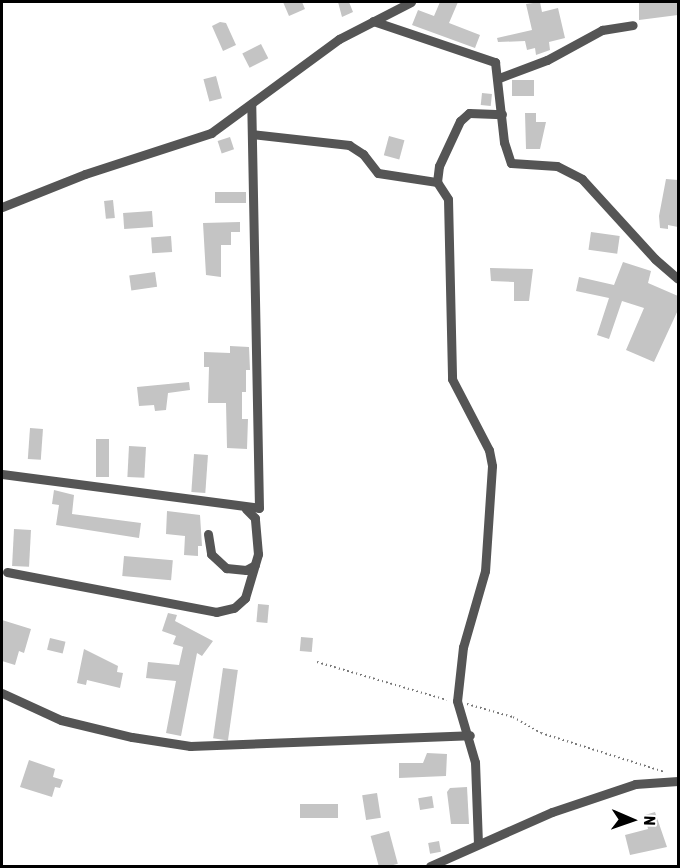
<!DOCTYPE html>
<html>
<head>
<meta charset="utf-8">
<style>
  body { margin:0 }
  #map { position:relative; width:680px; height:868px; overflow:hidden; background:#fff; font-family:"Asap Condensed",sans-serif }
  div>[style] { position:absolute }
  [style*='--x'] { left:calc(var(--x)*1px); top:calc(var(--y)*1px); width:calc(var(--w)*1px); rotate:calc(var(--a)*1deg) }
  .building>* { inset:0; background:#c4c4c4; transform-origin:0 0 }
  .path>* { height:2px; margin-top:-1px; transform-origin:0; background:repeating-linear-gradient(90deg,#777 0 1.5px,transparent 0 4.5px) }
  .minor>* { height:9px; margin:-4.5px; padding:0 4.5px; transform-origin:4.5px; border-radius:4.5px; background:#555 }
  span { translate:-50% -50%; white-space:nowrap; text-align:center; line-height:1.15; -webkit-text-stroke:6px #fff; paint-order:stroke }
  .frame { position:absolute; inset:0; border:3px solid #000; pointer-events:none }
  .north { position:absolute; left:602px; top:790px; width:60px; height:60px; -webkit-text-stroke:4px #fff; paint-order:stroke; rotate:92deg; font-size:16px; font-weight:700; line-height:24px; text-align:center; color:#000 }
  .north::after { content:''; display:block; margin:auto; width:21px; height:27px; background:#000; clip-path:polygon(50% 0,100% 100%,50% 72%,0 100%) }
</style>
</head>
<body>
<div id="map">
  <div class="building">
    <i style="clip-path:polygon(283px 2px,302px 2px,305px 9px,289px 16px)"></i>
    <i style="clip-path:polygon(338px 2px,349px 2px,353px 12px,342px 17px)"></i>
    <i style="clip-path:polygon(440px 2px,458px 2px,449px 23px,480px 35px,475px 48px,412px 25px,418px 10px,434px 16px)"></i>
    <i style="clip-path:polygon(540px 2px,542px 12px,558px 8px,565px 38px,549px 42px,550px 50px,536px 55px,535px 48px,527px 50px,525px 41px,498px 42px,497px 38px,532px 30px,526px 4px)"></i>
    <i style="clip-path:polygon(639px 2px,678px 2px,678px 15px,639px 20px)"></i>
    <i style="clip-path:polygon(220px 22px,226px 23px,236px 45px,223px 51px,212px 26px)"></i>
    <i style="left:261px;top:44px;width:16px;height:21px;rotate:63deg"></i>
    <i style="left:216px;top:76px;width:23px;height:13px;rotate:75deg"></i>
    <i style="left:512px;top:80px;width:22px;height:16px"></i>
    <i style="left:482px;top:93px;width:10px;height:12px;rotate:6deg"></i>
    <i style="clip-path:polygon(525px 113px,536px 113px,536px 122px,546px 122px,540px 149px,526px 149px)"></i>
    <i style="left:389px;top:136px;width:16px;height:20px;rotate:15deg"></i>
    <i style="left:230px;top:137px;width:13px;height:13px;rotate:72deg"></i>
    <i style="clip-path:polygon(666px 179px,678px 180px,678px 227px,668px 225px,668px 229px,660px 228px,659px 216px)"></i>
    <i style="left:215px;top:192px;width:31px;height:11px"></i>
    <i style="left:113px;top:200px;width:18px;height:9px;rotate:84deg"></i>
    <i style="left:152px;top:211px;width:16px;height:29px;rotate:86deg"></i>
    <i style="clip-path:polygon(240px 222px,240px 232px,231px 232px,231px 245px,221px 245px,221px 277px,206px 275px,203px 223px)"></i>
    <i style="left:591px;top:232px;width:29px;height:18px;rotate:8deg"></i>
    <i style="left:171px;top:236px;width:16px;height:20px;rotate:86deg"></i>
    <i style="clip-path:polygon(623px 262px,651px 271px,648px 283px,678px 296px,678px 310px,654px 362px,626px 350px,644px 308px,622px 301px,609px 339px,597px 335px,609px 298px,576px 291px,579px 277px,614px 285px)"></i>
    <i style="clip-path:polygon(490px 268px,533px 269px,529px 301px,514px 301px,514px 282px,491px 281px)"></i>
    <i style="left:155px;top:272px;width:15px;height:26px;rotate:82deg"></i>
    <i style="clip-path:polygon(230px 346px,249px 347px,250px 370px,246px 370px,246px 392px,242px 392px,242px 419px,248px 419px,247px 449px,227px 448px,226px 403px,208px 403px,209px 367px,204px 367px,204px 352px,230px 353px)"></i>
    <i style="clip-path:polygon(189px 382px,190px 390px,168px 393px,166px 410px,155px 411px,154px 405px,139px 406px,137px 387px)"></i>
    <i style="left:30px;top:428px;width:13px;height:31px;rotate:4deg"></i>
    <i style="left:96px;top:439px;width:13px;height:38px"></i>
    <i style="left:129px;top:446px;width:17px;height:31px;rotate:3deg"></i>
    <i style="left:194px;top:454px;width:14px;height:38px;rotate:4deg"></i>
    <i style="clip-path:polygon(54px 490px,74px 495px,72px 514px,141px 523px,139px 538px,56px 525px,59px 505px,52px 504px)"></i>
    <i style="clip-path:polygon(167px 511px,200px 515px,202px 546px,198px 546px,198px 556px,184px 555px,185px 536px,166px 534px)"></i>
    <i style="left:14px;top:529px;width:17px;height:37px;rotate:3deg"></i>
    <i style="left:124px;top:556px;width:49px;height:20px;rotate:5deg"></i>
    <i style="left:258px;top:604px;width:11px;height:18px;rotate:5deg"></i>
    <i style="clip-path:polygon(168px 613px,177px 615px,175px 621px,213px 641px,202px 656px,197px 653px,181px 736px,166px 733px,176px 681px,146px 678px,148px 662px,179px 665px,183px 647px,173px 644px,176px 636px,162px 631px)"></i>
    <i style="clip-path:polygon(2px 620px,31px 629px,24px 653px,19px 651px,15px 665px,2px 661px)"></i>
    <i style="left:301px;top:637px;width:12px;height:14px;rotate:5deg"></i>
    <i style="left:50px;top:638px;width:16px;height:12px;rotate:14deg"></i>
    <i style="clip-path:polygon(84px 649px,118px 666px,117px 672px,123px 673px,120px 688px,87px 680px,86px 685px,77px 683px)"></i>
    <i style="left:223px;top:668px;width:15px;height:71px;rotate:8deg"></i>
    <i style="clip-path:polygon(427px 753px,447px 754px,446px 776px,399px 778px,399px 763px,423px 763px)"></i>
    <i style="clip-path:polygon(29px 760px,55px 769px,53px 777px,63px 780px,60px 788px,55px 787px,52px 797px,20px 787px)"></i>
    <i style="clip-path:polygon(467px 787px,469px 824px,451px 824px,447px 792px,450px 788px)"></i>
    <i style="left:377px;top:793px;width:25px;height:15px;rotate:81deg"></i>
    <i style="left:432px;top:796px;width:12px;height:14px;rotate:81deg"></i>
    <i style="left:300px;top:804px;width:38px;height:14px"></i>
    <i style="clip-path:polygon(655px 812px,667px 847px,630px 855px,625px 835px,648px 829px,645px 815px)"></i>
    <i style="left:389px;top:831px;width:34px;height:19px;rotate:75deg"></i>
    <i style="left:439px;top:841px;width:11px;height:11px;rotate:80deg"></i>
  </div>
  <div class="path">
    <i style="--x:317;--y:662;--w:135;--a:16.3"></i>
    <i style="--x:467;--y:704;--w:48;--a:15.8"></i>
    <i style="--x:513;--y:717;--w:32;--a:30"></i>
    <i style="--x:541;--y:733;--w:130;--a:17.5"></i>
  </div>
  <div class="minor">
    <i style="--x:373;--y:21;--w:129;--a:18.6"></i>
    <i style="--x:495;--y:62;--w:81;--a:83.6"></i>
    <i style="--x:504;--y:142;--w:22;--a:72"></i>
    <i style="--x:511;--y:163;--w:46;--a:3.7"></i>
    <i style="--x:557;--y:166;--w:28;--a:27"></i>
    <i style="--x:582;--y:179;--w:108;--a:47.6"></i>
    <i style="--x:655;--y:259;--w:30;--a:41"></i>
    <i style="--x:499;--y:78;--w:51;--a:-20.6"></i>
    <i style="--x:547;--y:60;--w:63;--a:-28.6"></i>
    <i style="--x:602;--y:30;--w:31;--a:-9"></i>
    <i style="--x:252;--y:134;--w:98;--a:6.5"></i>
    <i style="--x:349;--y:145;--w:17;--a:33"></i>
    <i style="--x:363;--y:154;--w:24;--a:52"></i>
    <i style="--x:378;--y:173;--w:60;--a:8.7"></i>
    <i style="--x:437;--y:182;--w:20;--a:57"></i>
    <i style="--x:448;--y:199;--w:180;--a:88.7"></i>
    <i style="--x:452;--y:379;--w:80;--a:62.5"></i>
    <i style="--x:489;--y:450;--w:16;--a:79"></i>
    <i style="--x:492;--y:466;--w:105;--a:93.8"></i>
    <i style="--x:485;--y:571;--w:79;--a:106.1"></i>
    <i style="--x:463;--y:647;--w:54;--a:96.3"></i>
    <i style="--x:457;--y:701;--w:64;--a:73.6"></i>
    <i style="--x:475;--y:762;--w:82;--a:87.9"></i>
    <i style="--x:437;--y:182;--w:16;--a:-83"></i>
    <i style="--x:439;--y:166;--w:50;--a:-65"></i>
    <i style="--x:460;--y:121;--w:12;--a:-42"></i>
    <i style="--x:469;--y:113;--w:33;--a:2"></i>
    <i style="--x:2;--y:207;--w:89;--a:-21.7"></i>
    <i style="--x:85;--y:174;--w:133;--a:-18"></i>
    <i style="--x:211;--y:133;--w:159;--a:-36.3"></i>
    <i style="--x:339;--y:39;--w:81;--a:-27.2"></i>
    <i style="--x:2;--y:474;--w:259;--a:7.5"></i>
    <i style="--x:259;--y:508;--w:404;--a:-91.1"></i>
    <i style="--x:208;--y:534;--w:20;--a:81"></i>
    <i style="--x:211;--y:554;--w:21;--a:43"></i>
    <i style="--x:226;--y:568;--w:20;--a:6"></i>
    <i style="--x:246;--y:570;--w:10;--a:-29"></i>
    <i style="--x:7;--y:572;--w:213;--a:10.8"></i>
    <i style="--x:216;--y:612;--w:18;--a:-13"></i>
    <i style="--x:234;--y:608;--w:15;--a:-42"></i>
    <i style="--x:245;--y:598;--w:46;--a:-73.5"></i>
    <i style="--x:258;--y:554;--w:36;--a:-95"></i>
    <i style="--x:255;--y:518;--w:13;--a:-135"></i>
    <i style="--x:2;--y:693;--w:65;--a:24.6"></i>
    <i style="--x:61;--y:720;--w:73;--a:13.5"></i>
    <i style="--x:132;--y:737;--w:59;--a:8.8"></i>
    <i style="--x:190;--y:746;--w:280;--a:-2.2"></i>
    <i style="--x:430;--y:866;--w:133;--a:-23.9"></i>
    <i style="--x:552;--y:812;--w:88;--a:-18.6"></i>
    <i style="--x:635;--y:784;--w:43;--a:-4"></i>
  </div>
  <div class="frame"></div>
  <div class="north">N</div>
</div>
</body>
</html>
